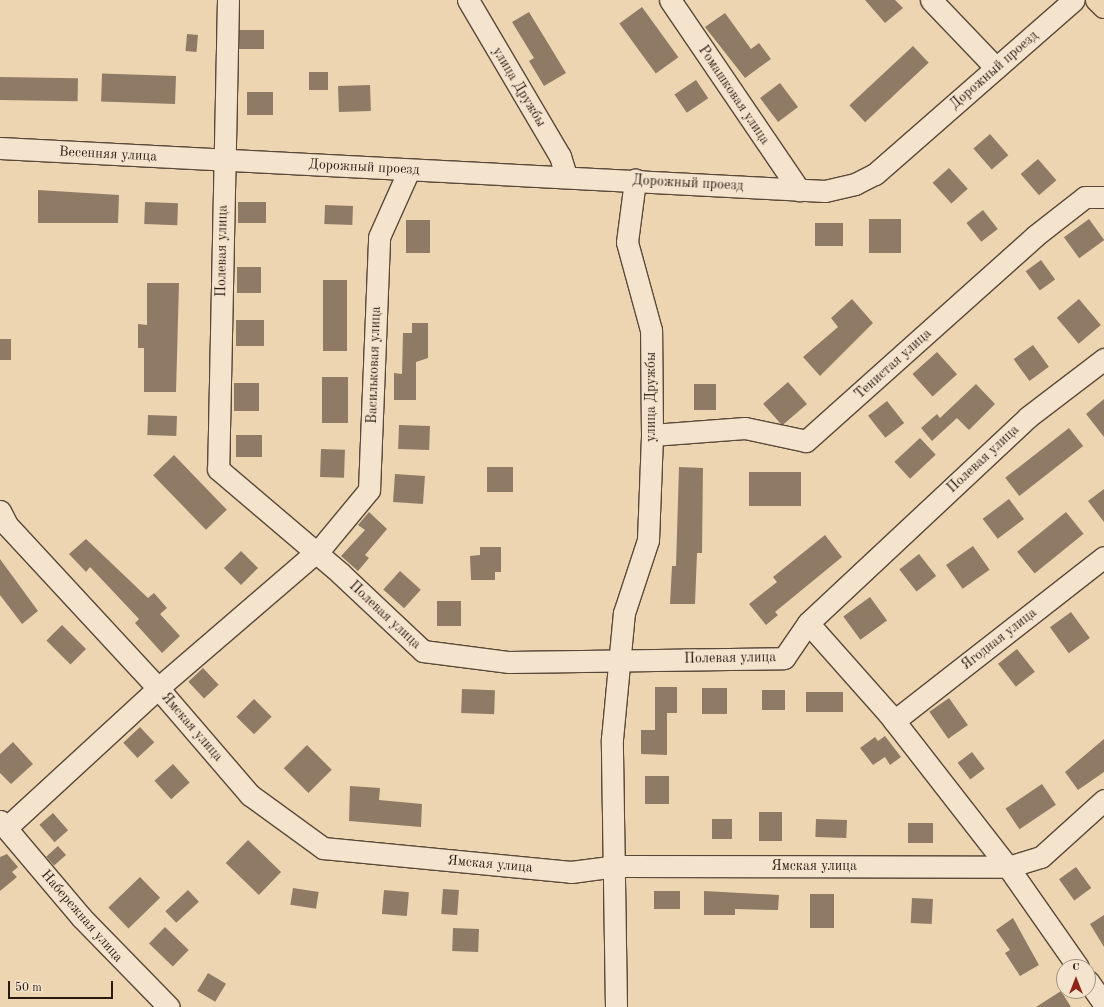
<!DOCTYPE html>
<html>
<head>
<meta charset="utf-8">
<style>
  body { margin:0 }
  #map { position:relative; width:1104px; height:1007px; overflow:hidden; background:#eed5b2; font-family:"Old Standard TT",serif }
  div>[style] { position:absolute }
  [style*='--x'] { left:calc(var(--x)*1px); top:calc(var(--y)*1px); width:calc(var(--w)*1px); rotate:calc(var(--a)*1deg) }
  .building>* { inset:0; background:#8f7b65; transform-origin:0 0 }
  .roads { filter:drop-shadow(1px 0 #5a4939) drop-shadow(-1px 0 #5a4939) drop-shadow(0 1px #5a4939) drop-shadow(0 -1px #5a4939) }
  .minor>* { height:21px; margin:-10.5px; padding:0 10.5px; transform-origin:10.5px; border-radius:10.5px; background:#f4e4cd }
  .major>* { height:22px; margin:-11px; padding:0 11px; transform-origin:11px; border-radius:11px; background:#eed5b2 }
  span { translate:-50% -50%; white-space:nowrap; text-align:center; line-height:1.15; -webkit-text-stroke:4px #f4e4cd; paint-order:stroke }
  .street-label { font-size:14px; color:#281a11 }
  .north { position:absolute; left:1056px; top:959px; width:40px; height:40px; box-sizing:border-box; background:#f4e4cd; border:1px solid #a29382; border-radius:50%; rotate:0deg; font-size:11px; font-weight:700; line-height:16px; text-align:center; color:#281a11 }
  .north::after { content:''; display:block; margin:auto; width:14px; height:18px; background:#8f2418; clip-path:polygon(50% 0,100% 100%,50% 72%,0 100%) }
  .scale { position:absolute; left:8px; top:981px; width:105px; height:18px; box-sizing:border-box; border:2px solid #281a11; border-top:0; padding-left:5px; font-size:12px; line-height:14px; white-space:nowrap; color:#281a11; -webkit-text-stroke:3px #f4e4cd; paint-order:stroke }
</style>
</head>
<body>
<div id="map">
  <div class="building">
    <i style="clip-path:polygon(865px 0,895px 0,903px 8px,885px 23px)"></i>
    <i style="left:642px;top:7px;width:62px;height:28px;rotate:54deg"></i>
    <i style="clip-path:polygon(529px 12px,566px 73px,544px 86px,529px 61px,534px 58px,512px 22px)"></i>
    <i style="clip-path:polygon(725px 13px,751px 49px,759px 43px,771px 59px,745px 78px,705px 27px)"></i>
    <i style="left:239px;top:30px;width:25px;height:19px"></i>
    <i style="left:187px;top:34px;width:11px;height:17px;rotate:5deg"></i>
    <i style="left:913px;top:46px;width:23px;height:87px;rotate:47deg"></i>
    <i style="left:309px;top:72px;width:19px;height:18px"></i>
    <i style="left:176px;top:76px;width:28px;height:74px;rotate:92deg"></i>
    <i style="left:0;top:77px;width:78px;height:23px;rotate:1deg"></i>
    <i style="left:696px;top:80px;width:22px;height:26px;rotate:56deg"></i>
    <i style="left:780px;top:83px;width:30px;height:25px;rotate:53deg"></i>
    <i style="left:370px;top:85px;width:26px;height:32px;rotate:88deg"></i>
    <i style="left:247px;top:92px;width:26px;height:23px"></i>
    <i style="left:990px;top:134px;width:28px;height:22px;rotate:49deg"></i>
    <i style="left:1038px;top:159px;width:28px;height:23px;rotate:49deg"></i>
    <i style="left:949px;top:168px;width:28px;height:22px;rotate:48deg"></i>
    <i style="clip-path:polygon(38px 190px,119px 195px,118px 223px,38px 223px)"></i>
    <i style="left:145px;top:202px;width:33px;height:22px;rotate:2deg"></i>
    <i style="left:238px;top:202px;width:28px;height:21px"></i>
    <i style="left:325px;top:205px;width:28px;height:19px;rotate:2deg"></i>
    <i style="left:983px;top:210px;width:24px;height:21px;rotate:52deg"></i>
    <i style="left:869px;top:219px;width:32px;height:34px"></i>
    <i style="left:1089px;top:219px;width:26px;height:31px;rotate:54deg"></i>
    <i style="left:406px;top:220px;width:24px;height:33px"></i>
    <i style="left:815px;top:223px;width:28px;height:23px"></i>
    <i style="left:1041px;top:260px;width:24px;height:19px;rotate:54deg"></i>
    <i style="left:237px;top:267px;width:24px;height:26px"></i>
    <i style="left:323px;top:280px;width:24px;height:71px"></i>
    <i style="clip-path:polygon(147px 283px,179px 283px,176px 392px,144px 392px,144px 348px,138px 348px,138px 324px,147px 325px)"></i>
    <i style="clip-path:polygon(852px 299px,873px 323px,820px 376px,803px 357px,838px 327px,831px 318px)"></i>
    <i style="left:1079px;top:299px;width:34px;height:29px;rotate:50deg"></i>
    <i style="left:236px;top:320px;width:28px;height:26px"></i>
    <i style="clip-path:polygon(412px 323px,428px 323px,428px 358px,416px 362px,416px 400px,394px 400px,394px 373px,402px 374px,403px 333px,412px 333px)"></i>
    <i style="left:0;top:339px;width:11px;height:21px"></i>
    <i style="left:1033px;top:345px;width:27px;height:24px;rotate:54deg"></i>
    <i style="left:937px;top:352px;width:30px;height:33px;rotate:48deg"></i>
    <i style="left:322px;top:377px;width:26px;height:46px"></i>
    <i style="left:788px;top:382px;width:29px;height:33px;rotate:49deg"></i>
    <i style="left:234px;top:383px;width:25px;height:28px"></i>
    <i style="left:694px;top:384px;width:22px;height:26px"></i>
    <i style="clip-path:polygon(976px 384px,995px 404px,969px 430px,957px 418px,932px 441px,921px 428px,937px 414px,940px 418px)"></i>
    <i style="clip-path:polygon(1104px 399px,1104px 437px,1086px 414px)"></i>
    <i style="left:887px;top:401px;width:28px;height:24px;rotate:52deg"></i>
    <i style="left:148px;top:415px;width:29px;height:20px;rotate:2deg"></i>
    <i style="left:399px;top:425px;width:31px;height:24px;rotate:2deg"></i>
    <i style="left:1069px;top:428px;width:23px;height:81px;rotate:52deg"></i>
    <i style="left:236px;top:435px;width:26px;height:22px"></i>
    <i style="left:920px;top:438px;width:23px;height:35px;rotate:47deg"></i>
    <i style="left:321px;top:449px;width:24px;height:28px;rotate:2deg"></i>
    <i style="left:174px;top:455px;width:76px;height:29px;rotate:46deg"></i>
    <i style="left:487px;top:467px;width:26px;height:25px"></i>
    <i style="clip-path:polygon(679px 467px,703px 468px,702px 553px,697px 553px,695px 604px,670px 604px,672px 566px,676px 566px)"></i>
    <i style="left:749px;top:472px;width:52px;height:34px"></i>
    <i style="left:395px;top:474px;width:30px;height:28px;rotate:4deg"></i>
    <i style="clip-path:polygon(1104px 489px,1104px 522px,1088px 501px)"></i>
    <i style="left:1009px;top:499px;width:25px;height:33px;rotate:53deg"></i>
    <i style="clip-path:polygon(369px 512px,387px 529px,365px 555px,369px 558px,358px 571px,341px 556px,365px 530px,358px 525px)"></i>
    <i style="left:1066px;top:512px;width:28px;height:63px;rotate:51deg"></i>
    <i style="clip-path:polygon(825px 535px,842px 557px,775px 612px,778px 615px,766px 625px,749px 604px,777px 582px,773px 577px)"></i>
    <i style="clip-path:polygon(86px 539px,148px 598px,154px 593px,167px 608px,160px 614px,180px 636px,162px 653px,135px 623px,139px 619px,90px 567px,86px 572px,69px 554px)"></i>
    <i style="left:973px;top:546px;width:29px;height:33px;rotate:55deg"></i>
    <i style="clip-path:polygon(480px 547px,501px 547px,501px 572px,495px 572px,495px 580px,471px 580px,470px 556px,480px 555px)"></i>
    <i style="left:241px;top:551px;width:24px;height:24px;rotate:45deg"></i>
    <i style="left:919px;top:554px;width:28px;height:25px;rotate:52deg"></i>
    <i style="clip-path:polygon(0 559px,38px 611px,22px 624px,0 595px)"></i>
    <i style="left:400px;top:571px;width:28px;height:25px;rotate:42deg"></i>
    <i style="left:870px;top:597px;width:29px;height:33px;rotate:54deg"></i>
    <i style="left:437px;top:601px;width:24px;height:25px"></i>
    <i style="left:1071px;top:612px;width:32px;height:26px;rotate:54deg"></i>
    <i style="left:62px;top:625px;width:34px;height:22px;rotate:45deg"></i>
    <i style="left:1017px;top:649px;width:29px;height:24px;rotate:52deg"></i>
    <i style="left:203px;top:668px;width:23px;height:20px;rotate:47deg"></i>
    <i style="clip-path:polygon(655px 687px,677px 687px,677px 713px,667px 713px,667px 755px,641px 754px,641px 730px,655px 730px)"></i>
    <i style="left:702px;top:688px;width:25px;height:26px"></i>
    <i style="left:462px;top:689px;width:33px;height:24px;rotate:2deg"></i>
    <i style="left:762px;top:690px;width:23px;height:20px"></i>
    <i style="left:806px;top:692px;width:37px;height:20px"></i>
    <i style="left:949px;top:698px;width:33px;height:24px;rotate:55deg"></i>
    <i style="left:254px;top:699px;width:25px;height:25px;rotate:45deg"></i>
    <i style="left:140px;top:727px;width:21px;height:23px;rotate:47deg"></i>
    <i style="clip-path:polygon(885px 736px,901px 757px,890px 765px,885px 757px,873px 765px,860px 748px,875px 737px,878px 741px)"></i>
    <i style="clip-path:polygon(1104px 739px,1104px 772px,1078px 790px,1065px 772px)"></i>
    <i style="clip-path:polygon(13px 742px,33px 764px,11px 784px,0 773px,0 754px)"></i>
    <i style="left:307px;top:745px;width:35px;height:33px;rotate:45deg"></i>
    <i style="left:972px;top:752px;width:21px;height:18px;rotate:53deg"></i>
    <i style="left:173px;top:764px;width:25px;height:25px;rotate:48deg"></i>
    <i style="left:669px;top:776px;width:28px;height:24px;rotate:90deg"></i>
    <i style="left:1042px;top:784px;width:25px;height:44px;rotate:56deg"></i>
    <i style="clip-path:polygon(350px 786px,380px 788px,379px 800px,422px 804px,421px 827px,349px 821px)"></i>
    <i style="left:759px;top:812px;width:23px;height:29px"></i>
    <i style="left:53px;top:813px;width:23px;height:18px;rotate:49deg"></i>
    <i style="left:712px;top:819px;width:20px;height:20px"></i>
    <i style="left:816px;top:819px;width:31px;height:18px;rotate:2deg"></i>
    <i style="left:908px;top:823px;width:25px;height:20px"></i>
    <i style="left:248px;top:840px;width:46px;height:32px;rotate:44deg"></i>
    <i style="left:58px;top:846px;width:12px;height:16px;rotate:48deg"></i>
    <i style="clip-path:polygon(7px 854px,18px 867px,12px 872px,17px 877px,0 891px,0 857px)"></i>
    <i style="left:1076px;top:867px;width:26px;height:21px;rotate:54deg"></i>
    <i style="left:140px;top:877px;width:29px;height:44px;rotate:46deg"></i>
    <i style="left:293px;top:888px;width:26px;height:17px;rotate:9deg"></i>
    <i style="left:443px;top:889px;width:16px;height:25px;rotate:4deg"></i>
    <i style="left:188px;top:890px;width:16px;height:31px;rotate:47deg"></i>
    <i style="left:384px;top:890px;width:25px;height:24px;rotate:5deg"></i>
    <i style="left:654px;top:891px;width:26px;height:18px"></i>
    <i style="clip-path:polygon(704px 891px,779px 895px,778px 910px,735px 909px,735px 915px,704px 915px)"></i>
    <i style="left:810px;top:894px;width:24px;height:34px"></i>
    <i style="left:912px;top:898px;width:21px;height:25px;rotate:3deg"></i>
    <i style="clip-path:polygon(1104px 915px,1104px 947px,1090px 924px)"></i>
    <i style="clip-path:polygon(1013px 918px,1039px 965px,1020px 976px,1005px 953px,1010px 950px,996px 930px)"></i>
    <i style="left:165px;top:927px;width:33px;height:23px;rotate:44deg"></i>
    <i style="left:453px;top:928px;width:26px;height:23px;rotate:2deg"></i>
    <i style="left:208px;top:973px;width:21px;height:21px;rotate:31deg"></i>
    <i style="clip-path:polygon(1061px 991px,1071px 1007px,1036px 1007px)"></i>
  </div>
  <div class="roads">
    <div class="minor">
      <i style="--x:228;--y:0;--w:469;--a:91.2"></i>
      <i style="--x:218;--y:469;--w:160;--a:40.4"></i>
      <i style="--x:340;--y:573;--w:114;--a:43.2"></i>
      <i style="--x:423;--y:651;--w:87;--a:7.3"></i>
      <i style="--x:509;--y:662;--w:275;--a:-0.8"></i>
      <i style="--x:784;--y:658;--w:42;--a:-55.6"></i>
      <i style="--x:808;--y:623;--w:301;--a:-43.1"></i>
      <i style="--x:1028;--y:417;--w:96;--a:-37.3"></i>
      <i style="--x:468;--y:0;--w:181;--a:59.5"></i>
      <i style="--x:560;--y:156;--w:21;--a:73"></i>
      <i style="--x:670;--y:0;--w:230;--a:55.8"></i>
      <i style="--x:931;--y:0;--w:94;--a:46.3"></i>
      <i style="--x:0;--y:148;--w:826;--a:2.98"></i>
      <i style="--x:825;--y:191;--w:31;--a:-13"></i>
      <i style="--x:855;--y:184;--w:22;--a:-27"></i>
      <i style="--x:875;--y:174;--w:264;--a:-41.2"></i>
      <i style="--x:652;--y:435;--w:93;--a:-4.3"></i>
      <i style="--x:745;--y:428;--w:62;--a:12"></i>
      <i style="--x:806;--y:441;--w:307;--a:-41.8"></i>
      <i style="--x:1035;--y:236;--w:63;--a:-38"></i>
      <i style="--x:1085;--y:197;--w:19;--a:0"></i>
      <i style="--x:0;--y:511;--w:16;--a:63"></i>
      <i style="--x:7;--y:525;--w:222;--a:47.2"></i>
      <i style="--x:158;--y:688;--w:141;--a:49.3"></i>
      <i style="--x:250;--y:795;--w:90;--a:36"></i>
      <i style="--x:323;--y:848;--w:249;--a:5.5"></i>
      <i style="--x:571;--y:872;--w:45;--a:-7.6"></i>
      <i style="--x:616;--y:866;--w:392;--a:0.1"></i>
      <i style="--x:1008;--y:867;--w:34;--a:-17"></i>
      <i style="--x:1041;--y:857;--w:85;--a:-42.1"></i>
      <i style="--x:808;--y:623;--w:120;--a:48.4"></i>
      <i style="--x:888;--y:713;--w:195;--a:52.1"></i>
      <i style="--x:1008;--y:867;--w:122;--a:55"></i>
      <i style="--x:894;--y:721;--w:266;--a:-38"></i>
      <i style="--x:0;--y:821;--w:127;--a:49.8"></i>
      <i style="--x:82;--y:918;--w:124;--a:45.7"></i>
      <i style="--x:6;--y:828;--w:207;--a:-42.6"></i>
      <i style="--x:158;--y:688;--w:215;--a:-40.7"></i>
      <i style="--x:321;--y:548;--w:75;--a:-50.4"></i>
      <i style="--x:369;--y:490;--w:253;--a:-87.7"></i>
      <i style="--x:379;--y:237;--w:73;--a:-65.9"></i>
      <i style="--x:1088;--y:981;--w:28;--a:55"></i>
      <i style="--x:616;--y:1007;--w:268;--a:-90.9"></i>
      <i style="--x:612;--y:739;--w:127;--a:-84.6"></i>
      <i style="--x:624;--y:613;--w:77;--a:-71.8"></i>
      <i style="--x:648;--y:540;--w:105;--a:-87.8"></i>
      <i style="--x:652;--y:435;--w:105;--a:-90.5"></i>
      <i style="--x:651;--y:330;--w:91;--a:-105.3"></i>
      <i style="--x:627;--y:242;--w:63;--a:-82.6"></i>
    </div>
    <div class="major">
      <i style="--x:1097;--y:0;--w:10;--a:45"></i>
    </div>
  </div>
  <div class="street-label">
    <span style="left:994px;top:70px;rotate:-41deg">Дорожный проезд</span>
    <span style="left:519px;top:87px;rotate:59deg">улица Дружбы</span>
    <span style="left:734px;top:95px;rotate:56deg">Ромашковая улица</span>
    <span style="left:108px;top:154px;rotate:3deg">Весенняя улица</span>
    <span style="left:364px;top:167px;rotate:3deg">Дорожный проезд</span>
    <span style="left:688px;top:183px;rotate:3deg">Дорожный проезд</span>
    <span style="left:222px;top:251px;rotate:-89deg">Полевая улица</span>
    <span style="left:893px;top:364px;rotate:-42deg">Тенистая улица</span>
    <span style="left:374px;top:365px;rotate:-88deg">Васильковая улица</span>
    <span style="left:651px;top:397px;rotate:-90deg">улица Дружбы</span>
    <span style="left:983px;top:459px;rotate:-43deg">Полевая улица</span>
    <span style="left:385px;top:615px;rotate:43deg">Полевая улица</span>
    <span style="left:999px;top:639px;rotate:-38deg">Ягодная улица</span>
    <span style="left:730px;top:658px;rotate:-1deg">Полевая улица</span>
    <span style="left:192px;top:727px;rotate:49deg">Ямская улица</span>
    <span style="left:490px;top:864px;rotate:5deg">Ямская улица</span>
    <span style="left:814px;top:866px">Ямская улица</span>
    <span style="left:82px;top:916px;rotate:49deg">Набережная улица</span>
  </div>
  <div class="north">С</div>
  <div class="scale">50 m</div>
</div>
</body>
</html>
